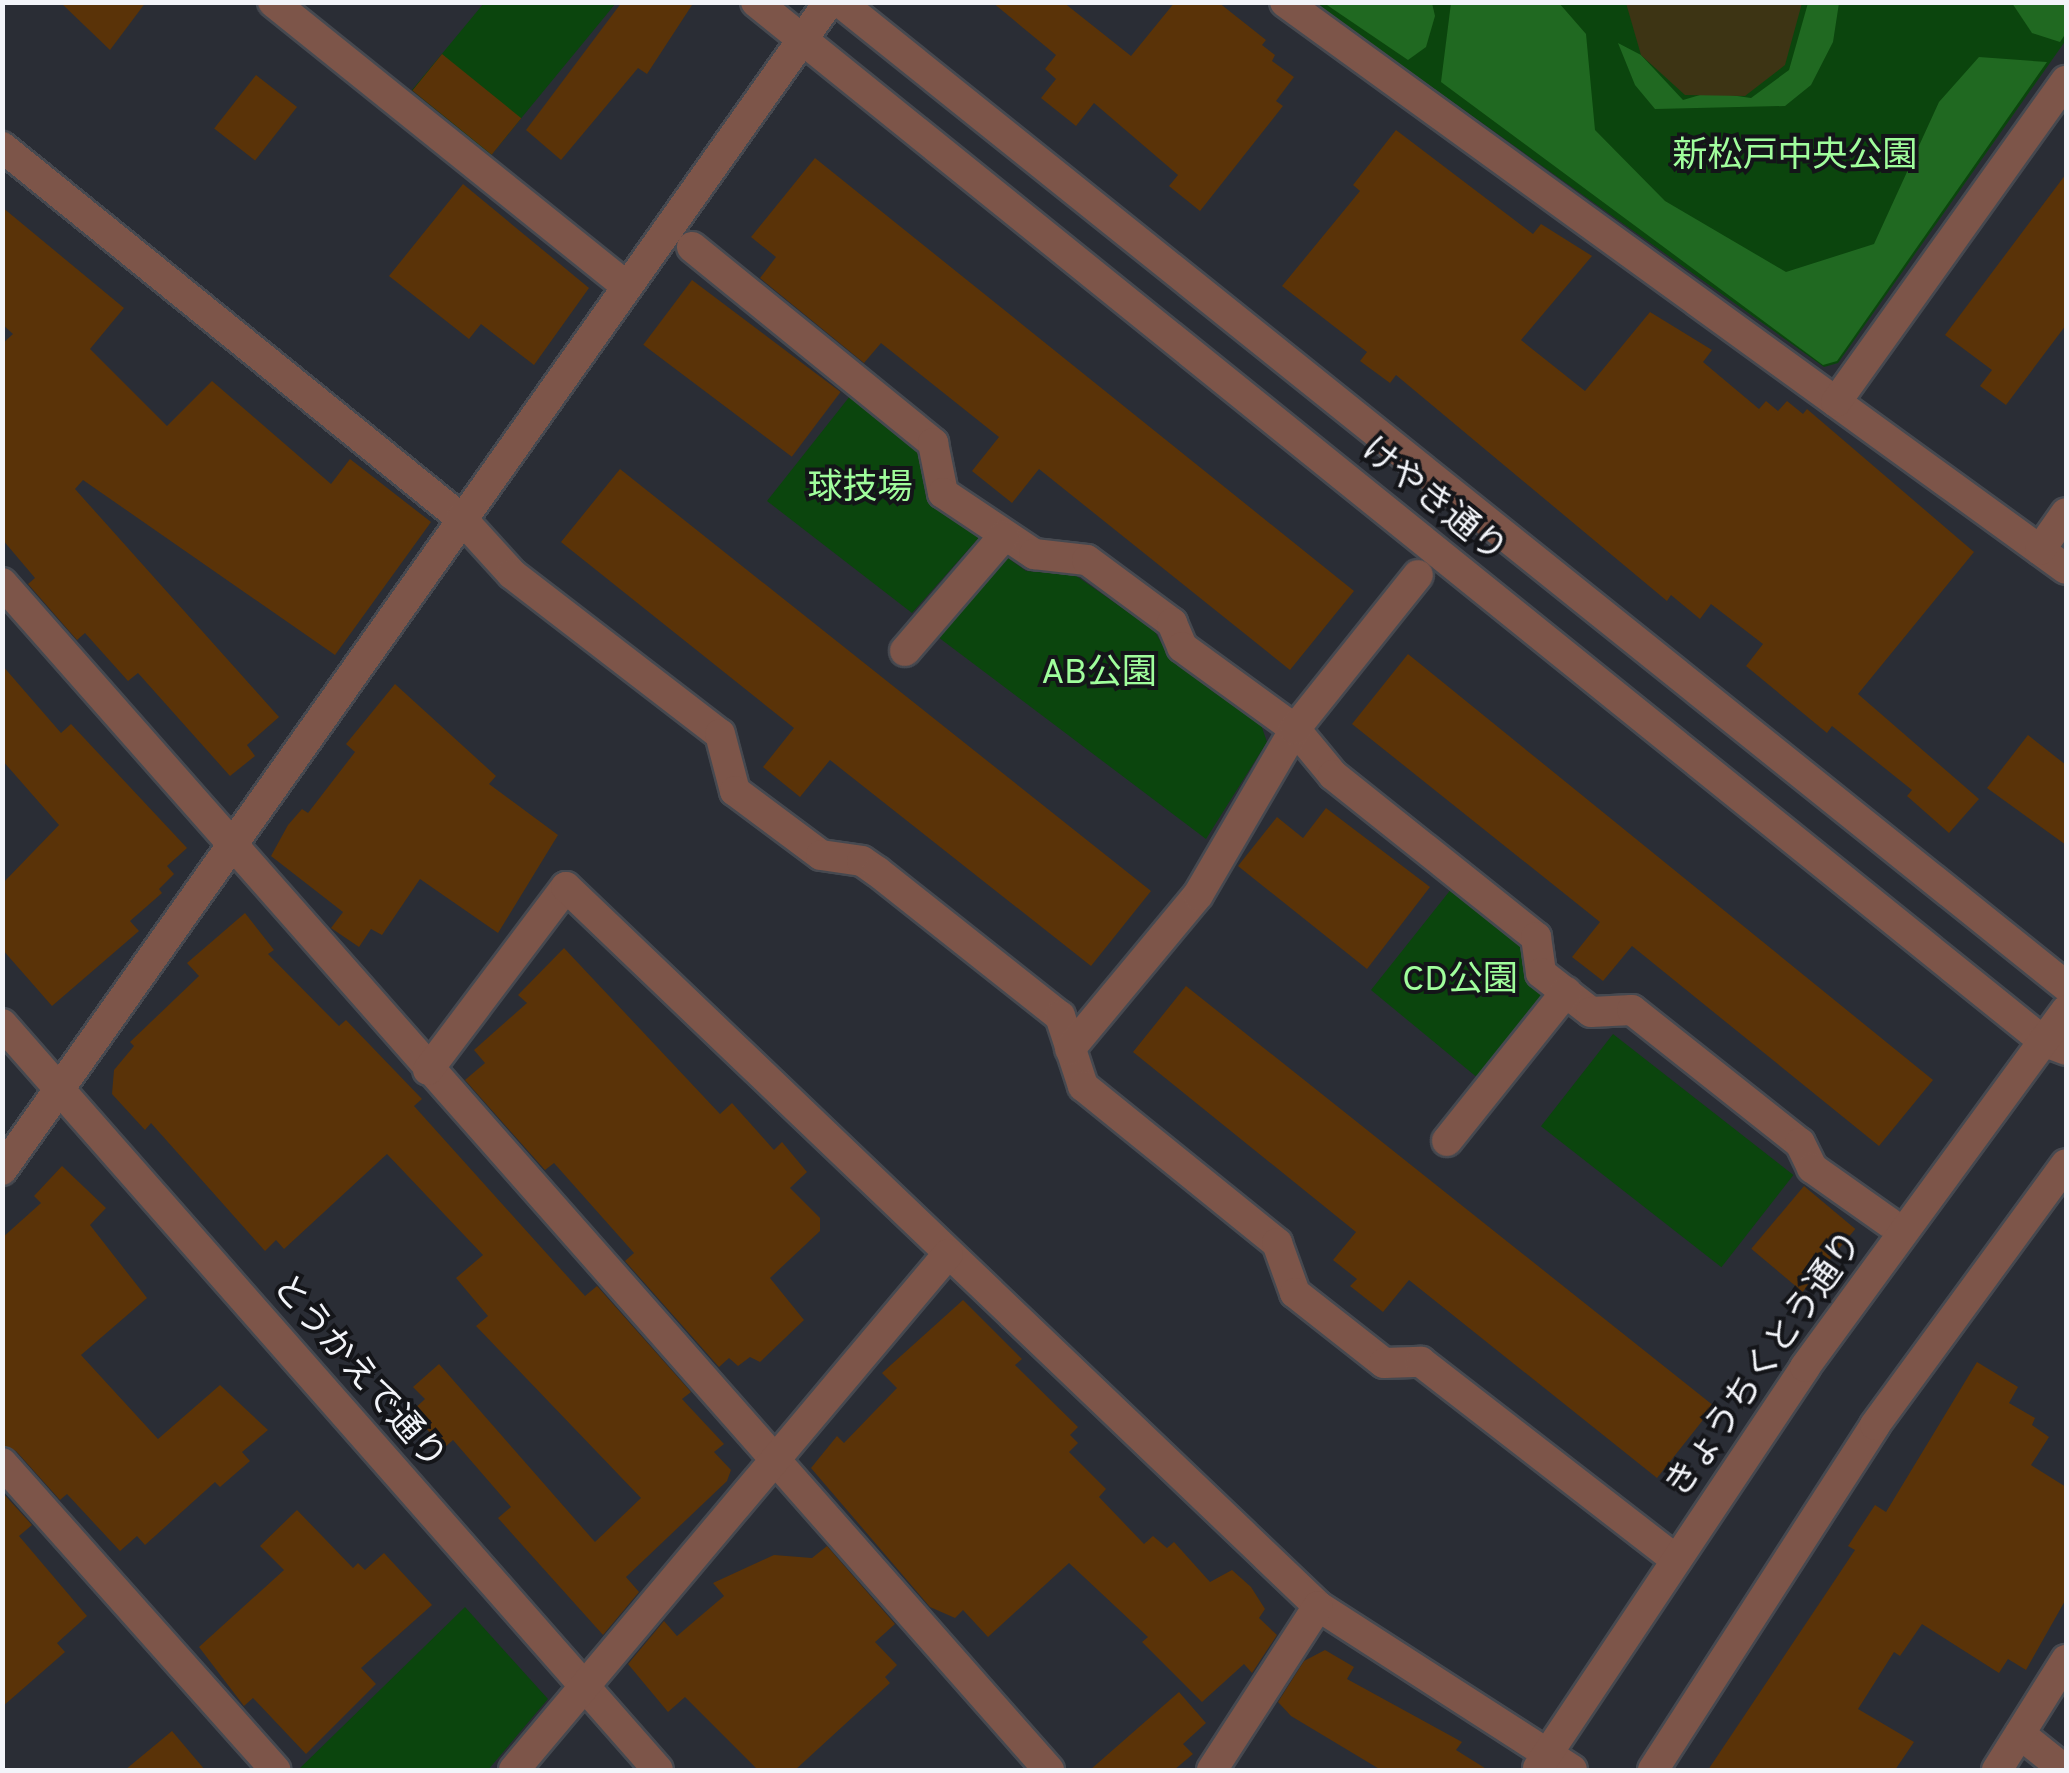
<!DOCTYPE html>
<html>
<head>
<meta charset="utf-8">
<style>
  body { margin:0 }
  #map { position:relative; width:2069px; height:1773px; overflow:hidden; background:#2a2d35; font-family:Overpass,"Noto Sans JP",sans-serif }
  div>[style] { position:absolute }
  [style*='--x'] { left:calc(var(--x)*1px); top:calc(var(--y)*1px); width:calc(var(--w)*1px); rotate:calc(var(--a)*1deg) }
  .green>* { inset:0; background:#0b450d; transform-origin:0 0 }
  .forest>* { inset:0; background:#206921 }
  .sand>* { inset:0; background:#3d3414 }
  .building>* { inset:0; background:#5a3308; transform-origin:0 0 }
  .roads { filter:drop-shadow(2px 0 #464950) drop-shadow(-2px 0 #464950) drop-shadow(0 2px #464950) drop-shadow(0 -2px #464950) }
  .minor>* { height:30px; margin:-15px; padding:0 15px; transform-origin:15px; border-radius:15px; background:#7d5549 }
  span { translate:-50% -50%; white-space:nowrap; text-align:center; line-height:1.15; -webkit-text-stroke:8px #141519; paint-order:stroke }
  .park-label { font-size:35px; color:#a0fe9c }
  .street-label { font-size:35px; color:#f2f4f9 }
  .frame { position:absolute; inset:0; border:5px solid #f2f4f9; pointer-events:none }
</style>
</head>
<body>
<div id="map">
  <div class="green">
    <i style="clip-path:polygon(484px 3px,616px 3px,491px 155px,412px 90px)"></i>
    <i style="clip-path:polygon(1314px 3px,2066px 3px,2066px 40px,1838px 363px,1824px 367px)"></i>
    <i style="clip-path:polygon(850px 396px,921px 453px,984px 532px,912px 613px,767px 501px)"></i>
    <i style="clip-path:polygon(1008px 558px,1026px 571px,1075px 575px,1154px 630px,1167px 653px,1215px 693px,1259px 719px,1267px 742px,1206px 839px,938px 637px)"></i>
    <i style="clip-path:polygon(1452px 888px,1522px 946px,1525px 977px,1543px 997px,1479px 1079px,1371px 990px)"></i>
    <i style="left:1613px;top:1034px;width:229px;height:117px;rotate:38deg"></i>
    <i style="clip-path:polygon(465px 1607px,548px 1699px,488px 1770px,298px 1770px)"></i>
  </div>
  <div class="forest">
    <i style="clip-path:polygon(1324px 3px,1432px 3px,1435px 16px,1426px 47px,1408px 60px)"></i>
    <i style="clip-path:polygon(1451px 3px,1559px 3px,1586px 34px,1595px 130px,1665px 201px,1786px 272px,1874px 244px,1939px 102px,1979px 57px,2047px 62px,1837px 361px,1823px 365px,1441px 82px)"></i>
    <i style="clip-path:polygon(1808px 3px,1839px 3px,1833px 42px,1811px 85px,1785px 106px,1655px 109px,1635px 85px,1618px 43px,1641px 55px,1683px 100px,1710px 92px,1751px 98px,1789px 70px)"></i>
    <i style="clip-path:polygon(2012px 3px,2066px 3px,2066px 33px,2060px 42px,2032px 33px)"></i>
  </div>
  <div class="sand">
    <i style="clip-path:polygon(1626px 3px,1626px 2px,1802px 3px,1785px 65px,1745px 96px,1685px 95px,1641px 55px)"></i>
  </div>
  <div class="building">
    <i style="clip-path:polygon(60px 2px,146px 2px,110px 50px)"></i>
    <i style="clip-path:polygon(622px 2px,694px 2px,647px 74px,638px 68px,561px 160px,526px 130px)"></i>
    <i style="clip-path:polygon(992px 2px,1063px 2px,1131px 56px,1175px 2px,1218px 2px,1266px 40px,1262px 45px,1275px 55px,1272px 61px,1294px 77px,1276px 101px,1283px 106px,1200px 211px,1169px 186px,1178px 175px,1094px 103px,1076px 126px,1041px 98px,1056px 79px,1045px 69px,1056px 55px)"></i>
    <i style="left:442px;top:54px;width:102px;height:47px;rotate:39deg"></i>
    <i style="left:256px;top:75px;width:52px;height:68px;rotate:38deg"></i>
    <i style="clip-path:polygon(1396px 130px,1533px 234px,1541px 224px,1592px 256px,1521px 340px,1585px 391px,1650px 312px,1712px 350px,1703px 362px,1759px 409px,1766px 401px,1778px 411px,1787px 401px,1803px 414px,1807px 409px,1974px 552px,1858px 694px,1979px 799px,1949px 833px,1907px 796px,1912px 790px,1832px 726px,1827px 733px,1746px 666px,1763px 644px,1711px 604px,1700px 619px,1671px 595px,1667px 601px,1396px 375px,1390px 383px,1360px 361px,1367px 352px,1282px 286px,1360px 191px,1353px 185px)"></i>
    <i style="clip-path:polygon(815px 158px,1354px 591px,1290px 670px,1039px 469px,1012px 503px,972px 471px,999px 437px,881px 343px,864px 363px,760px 278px,776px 257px,751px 237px)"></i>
    <i style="clip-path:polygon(2066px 174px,2066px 325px,2006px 405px,1980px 386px,1992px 370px,1945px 335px)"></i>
    <i style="clip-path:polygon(463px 184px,589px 288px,534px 365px,481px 324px,469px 339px,389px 276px)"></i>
    <i style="clip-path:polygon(2px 207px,124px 308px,90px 349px,167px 426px,212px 381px,331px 484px,350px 459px,431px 522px,335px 655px,83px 480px,75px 489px,279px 717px,247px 745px,255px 756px,230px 776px,138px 673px,128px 681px,85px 633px,77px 640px,28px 584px,35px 578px,2px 539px,2px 344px,13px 334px,2px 324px)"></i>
    <i style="left:692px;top:280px;width:186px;height:81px;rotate:37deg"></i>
    <i style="clip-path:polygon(620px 469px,1151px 891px,1091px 966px,830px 760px,800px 797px,763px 767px,794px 728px,561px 542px)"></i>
    <i style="clip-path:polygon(1408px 654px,1933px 1080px,1879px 1146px,1632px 946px,1603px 981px,1572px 957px,1600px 922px,1352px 724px)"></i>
    <i style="clip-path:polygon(2px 665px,61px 733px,71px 724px,187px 848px,167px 866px,174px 874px,159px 889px,162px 893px,130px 921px,139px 931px,52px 1006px,2px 949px,2px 884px,59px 825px,2px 760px)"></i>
    <i style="clip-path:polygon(395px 684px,496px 776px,489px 784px,558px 835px,498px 933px,420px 879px,382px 935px,371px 929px,359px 947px,331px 928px,343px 912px,271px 856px,288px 825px,302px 809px,308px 813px,355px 752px,346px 744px)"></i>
    <i style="clip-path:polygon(2028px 735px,2066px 765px,2066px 845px,1987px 788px)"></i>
    <i style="clip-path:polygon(1326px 808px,1430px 887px,1367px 969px,1238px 866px,1277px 817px,1303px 838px)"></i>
    <i style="clip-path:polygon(245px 913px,274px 950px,268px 954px,339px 1026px,346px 1020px,422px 1099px,414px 1106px,585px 1296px,597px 1286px,691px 1392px,682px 1399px,724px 1444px,714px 1452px,731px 1470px,727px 1481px,626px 1577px,639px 1592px,603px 1635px,498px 1518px,511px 1507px,453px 1440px,444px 1448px,411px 1412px,425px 1399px,413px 1387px,439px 1364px,595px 1542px,641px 1498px,476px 1326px,488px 1316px,456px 1278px,483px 1255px,387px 1154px,284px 1249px,276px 1240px,265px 1251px,151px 1123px,145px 1130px,112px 1094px,114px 1070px,134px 1046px,130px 1042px,199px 976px,187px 963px)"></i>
    <i style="clip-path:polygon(564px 948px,720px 1114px,732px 1103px,774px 1150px,782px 1142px,807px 1172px,790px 1188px,820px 1218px,820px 1231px,770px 1278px,804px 1320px,760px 1362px,750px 1357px,738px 1366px,729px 1358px,719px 1367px,625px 1261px,634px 1253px,554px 1163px,545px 1170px,465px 1080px,485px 1063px,474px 1050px,527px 1003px,518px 995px)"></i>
    <i style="clip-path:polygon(1186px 986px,1714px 1406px,1657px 1478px,1409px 1280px,1383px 1312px,1350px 1286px,1357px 1279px,1333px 1260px,1356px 1232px,1133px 1052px)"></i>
    <i style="clip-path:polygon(62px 1166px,106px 1208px,90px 1225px,147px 1298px,81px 1355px,158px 1439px,220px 1385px,268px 1430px,242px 1452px,250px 1461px,220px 1487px,215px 1482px,145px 1545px,137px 1536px,120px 1551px,67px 1494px,60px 1500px,16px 1451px,2px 1445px,2px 1238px,41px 1203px,34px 1196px)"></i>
    <i style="left:1804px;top:1186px;width:67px;height:82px;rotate:40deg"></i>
    <i style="clip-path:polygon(963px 1300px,1022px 1359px,1015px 1365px,1078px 1427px,1070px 1435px,1078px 1443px,1069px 1452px,1106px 1489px,1099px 1497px,1144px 1544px,1153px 1536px,1167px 1548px,1174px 1542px,1210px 1582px,1232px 1570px,1251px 1587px,1265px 1609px,1259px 1618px,1277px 1635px,1252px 1673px,1244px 1664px,1202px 1702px,1142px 1642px,1148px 1637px,1069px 1563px,988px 1637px,963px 1610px,955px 1618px,930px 1607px,811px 1468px,837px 1436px,844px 1443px,897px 1388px,882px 1373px)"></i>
    <i style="clip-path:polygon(1977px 1362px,2018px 1387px,2009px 1403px,2035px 1418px,2032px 1425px,2049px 1437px,2031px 1465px,2066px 1487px,2066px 1599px,2026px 1670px,2008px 1659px,1999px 1673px,1922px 1624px,1900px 1656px,1894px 1652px,1858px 1709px,1914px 1742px,1895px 1770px,1708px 1770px,1855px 1550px,1848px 1546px,1875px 1505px,1886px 1512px)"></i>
    <i style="clip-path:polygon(2px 1492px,32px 1525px,19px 1536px,87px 1616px,57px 1643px,65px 1652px,2px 1707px)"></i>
    <i style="clip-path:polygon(297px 1510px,353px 1568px,358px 1563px,365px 1570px,384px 1553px,432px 1605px,361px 1668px,376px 1684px,306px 1754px,253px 1698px,244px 1706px,199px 1647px,284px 1570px,260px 1546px)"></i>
    <i style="clip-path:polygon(827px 1546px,895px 1624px,875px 1642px,897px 1665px,885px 1677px,890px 1683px,795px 1770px,758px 1770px,685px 1697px,668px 1712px,628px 1664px,664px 1621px,677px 1636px,724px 1596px,713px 1583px,774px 1555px,812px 1558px)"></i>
    <i style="clip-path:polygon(1325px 1650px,1354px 1667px,1347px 1679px,1462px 1742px,1456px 1750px,1488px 1770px,1381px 1770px,1291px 1716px,1278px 1702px,1304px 1661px)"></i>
    <i style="clip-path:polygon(1179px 1692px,1206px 1723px,1183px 1744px,1193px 1754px,1174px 1770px,1090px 1770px)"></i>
    <i style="clip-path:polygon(172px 1731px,205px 1770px,125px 1770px)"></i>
  </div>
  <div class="roads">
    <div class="minor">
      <i style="--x:273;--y:2;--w:454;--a:38.8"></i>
      <i style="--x:756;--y:2;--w:1654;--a:38.91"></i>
      <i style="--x:2043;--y:1041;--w:25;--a:21"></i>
      <i style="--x:840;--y:2;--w:1572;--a:38.75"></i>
      <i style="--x:1285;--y:2;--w:965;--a:35.98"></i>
      <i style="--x:2;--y:147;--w:592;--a:38.96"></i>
      <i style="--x:462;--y:519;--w:74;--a:47.7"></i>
      <i style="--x:512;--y:574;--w:262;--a:37.6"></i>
      <i style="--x:720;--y:734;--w:59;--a:75.3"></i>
      <i style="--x:735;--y:791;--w:107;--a:36.7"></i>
      <i style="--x:821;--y:855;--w:41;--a:8.3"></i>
      <i style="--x:862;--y:861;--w:19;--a:35"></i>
      <i style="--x:878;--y:872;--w:232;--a:38.4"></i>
      <i style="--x:1060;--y:1016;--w:74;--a:71.8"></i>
      <i style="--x:1083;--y:1086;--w:250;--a:39"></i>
      <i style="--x:1277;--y:1243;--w:53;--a:70.2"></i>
      <i style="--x:1295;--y:1293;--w:113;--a:38.2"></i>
      <i style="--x:1384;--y:1363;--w:37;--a:-2"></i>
      <i style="--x:1421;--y:1362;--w:323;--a:37.8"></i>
      <i style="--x:692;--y:247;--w:311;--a:39.1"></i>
      <i style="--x:933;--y:443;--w:51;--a:78.7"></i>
      <i style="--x:943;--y:493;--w:110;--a:33.8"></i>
      <i style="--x:1034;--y:554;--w:53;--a:6.5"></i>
      <i style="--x:1087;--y:560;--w:106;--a:36.5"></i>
      <i style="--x:1172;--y:623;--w:26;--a:67"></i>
      <i style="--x:1182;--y:647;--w:140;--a:36"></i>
      <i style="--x:1295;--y:729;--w:60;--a:50.4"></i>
      <i style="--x:1333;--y:775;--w:260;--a:38.6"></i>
      <i style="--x:1536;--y:937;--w:36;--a:82"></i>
      <i style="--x:1541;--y:973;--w:63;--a:38"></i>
      <i style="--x:1591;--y:1012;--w:41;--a:-2.8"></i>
      <i style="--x:1632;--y:1010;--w:214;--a:38.4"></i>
      <i style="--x:1800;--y:1143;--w:28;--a:64"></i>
      <i style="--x:1812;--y:1168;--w:95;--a:35.2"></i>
      <i style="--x:1836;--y:402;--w:395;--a:-54.4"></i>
      <i style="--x:2040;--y:550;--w:45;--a:-54.9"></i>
      <i style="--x:2;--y:583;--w:1583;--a:48.59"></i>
      <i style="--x:905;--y:651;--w:152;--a:-49.3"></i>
      <i style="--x:2;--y:1024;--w:993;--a:48.67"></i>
      <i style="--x:1070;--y:1049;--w:200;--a:-50.3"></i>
      <i style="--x:1198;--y:895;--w:192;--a:-59.7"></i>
      <i style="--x:1295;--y:729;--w:197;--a:-51.4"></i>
      <i style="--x:428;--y:1070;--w:229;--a:-53"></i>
      <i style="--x:566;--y:887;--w:1040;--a:43.71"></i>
      <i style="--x:1318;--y:1606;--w:302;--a:32.8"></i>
      <i style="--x:1447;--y:1141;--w:191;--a:-51.4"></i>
      <i style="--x:2;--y:1170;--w:1431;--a:-54.7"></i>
      <i style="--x:2;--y:1463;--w:411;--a:48.3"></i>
      <i style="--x:2020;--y:1734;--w:58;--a:38.7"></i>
      <i style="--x:1538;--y:1768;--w:482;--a:-56.3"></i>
      <i style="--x:1805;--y:1367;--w:442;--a:-53.8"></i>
      <i style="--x:514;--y:1770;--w:674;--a:-49.93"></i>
      <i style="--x:1212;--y:1770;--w:195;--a:-57.1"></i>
      <i style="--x:1653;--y:1770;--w:410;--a:-57.2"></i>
      <i style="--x:1875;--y:1425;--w:323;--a:-53.8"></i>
      <i style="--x:1997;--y:1770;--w:130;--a:-57.9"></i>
    </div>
  </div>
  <div class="park-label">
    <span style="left:1795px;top:157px">新松戸中央公園</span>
    <span style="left:860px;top:489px">球技場</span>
    <span style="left:1099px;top:674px">AB公園</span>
    <span style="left:1460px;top:981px">CD公園</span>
  </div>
  <div class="street-label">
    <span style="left:1433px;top:501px;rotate:39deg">けやき通り</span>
    <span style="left:1765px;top:1365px;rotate:-55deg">きょうちくとう通り</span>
    <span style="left:358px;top:1373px;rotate:49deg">とうかえで通り</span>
  </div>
  <div class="frame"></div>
</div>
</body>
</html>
